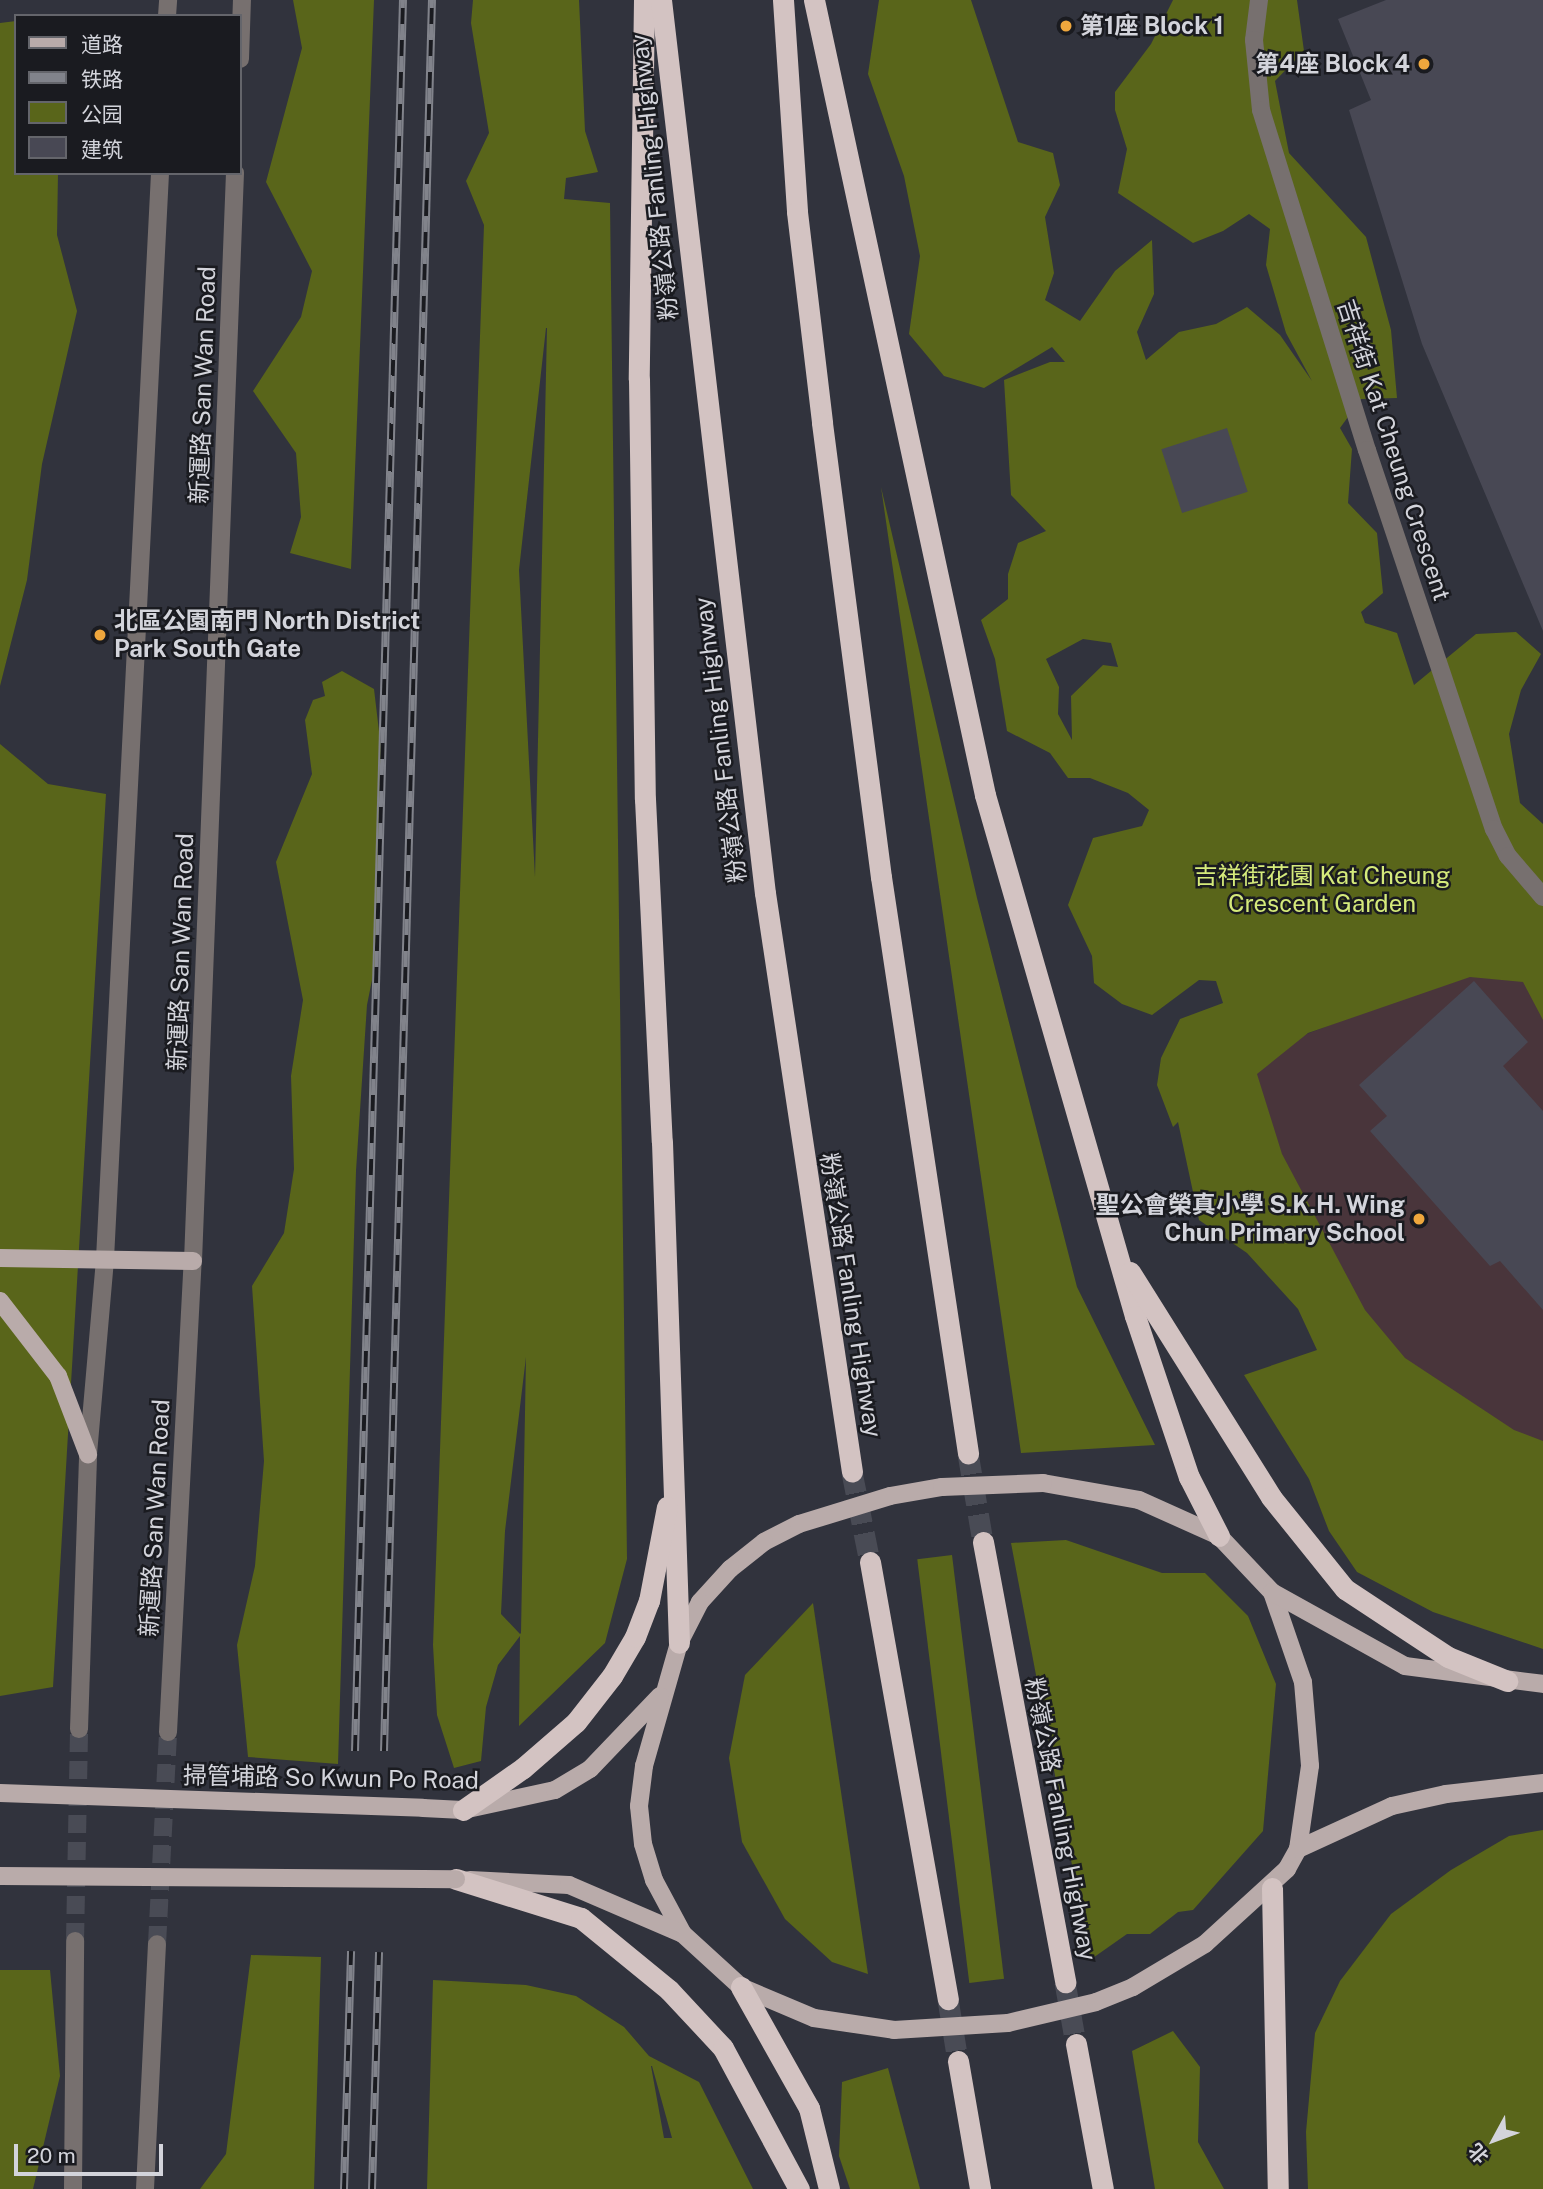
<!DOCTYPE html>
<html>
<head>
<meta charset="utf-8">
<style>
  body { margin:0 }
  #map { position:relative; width:1543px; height:2189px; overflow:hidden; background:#31333d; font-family:"Public Sans","Noto Sans SC",sans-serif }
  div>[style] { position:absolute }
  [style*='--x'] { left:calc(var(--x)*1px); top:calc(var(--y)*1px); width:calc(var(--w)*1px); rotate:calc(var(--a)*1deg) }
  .education>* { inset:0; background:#49353b }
  .green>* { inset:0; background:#59651a; transform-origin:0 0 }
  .building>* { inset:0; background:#484854; transform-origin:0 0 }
  .minor-tunnel>* { height:18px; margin-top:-9px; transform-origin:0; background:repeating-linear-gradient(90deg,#494b55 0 18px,transparent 0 27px) }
  .highway-tunnel>* { height:21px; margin-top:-10.5px; transform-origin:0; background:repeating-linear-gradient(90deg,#494b55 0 21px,transparent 0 31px) }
  .minor>* { height:18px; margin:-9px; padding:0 9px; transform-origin:9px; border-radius:9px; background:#77706f }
  .major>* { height:18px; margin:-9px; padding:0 9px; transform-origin:9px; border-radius:9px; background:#b9abaa }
  .highway>* { height:21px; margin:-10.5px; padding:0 10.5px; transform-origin:10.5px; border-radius:10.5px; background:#d3c3c2 }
  .rail>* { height:8px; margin-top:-4px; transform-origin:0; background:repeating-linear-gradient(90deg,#1a1b20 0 16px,#81838b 0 32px); box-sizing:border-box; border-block:2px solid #81838b }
  .major-bridge>* { height:18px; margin:-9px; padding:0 9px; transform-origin:9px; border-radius:9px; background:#b9abaa }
  .dots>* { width:19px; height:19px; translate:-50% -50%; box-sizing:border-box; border:4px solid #1a1b20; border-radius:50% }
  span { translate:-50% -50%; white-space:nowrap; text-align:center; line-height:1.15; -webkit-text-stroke:5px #1a1b20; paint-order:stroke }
  .poi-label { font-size:24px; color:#d3d4db; font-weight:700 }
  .left { translate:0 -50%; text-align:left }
  .right { translate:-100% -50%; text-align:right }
  .street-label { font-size:24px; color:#d3d4db }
  .park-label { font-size:24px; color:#d5ea7b }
  .legend { position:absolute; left:14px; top:14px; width:228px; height:161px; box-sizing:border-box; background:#1a1b20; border:2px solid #64656b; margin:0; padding:9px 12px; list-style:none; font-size:21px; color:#d3d4db }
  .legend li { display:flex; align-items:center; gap:14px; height:35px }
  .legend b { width:35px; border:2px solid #64656b }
  .north { position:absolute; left:1459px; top:2105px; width:70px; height:70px; -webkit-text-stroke:5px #1a1b20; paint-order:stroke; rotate:229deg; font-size:19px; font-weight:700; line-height:28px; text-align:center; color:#d3d4db }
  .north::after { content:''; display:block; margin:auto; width:24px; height:32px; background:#d3d4db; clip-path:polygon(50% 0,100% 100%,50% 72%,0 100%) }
  .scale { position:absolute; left:14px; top:2144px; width:149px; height:32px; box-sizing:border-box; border:4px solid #d3d4db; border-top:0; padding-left:9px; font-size:21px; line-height:24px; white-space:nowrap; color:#d3d4db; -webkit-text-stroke:5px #1a1b20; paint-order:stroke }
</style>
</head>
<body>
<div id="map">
  <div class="education">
    <i style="clip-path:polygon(1536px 945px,1543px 949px,1543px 1488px,1370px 1358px,1240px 1060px)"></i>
  </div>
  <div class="green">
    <i style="clip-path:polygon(293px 0,374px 0,351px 569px,290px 553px,301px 517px,296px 453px,253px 391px,301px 317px,312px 271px,266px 182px,302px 48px)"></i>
    <i style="clip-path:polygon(evenodd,473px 0,579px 0,585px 131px,598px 172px,566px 178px,564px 199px,610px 203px,627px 1559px,605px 1643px,519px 1726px,520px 1636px,498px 1665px,486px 1707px,481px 1761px,454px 1768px,437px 1715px,433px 1645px,484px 225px,466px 181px,489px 133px,471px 23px,473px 0,546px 328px,547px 328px,535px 877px,519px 570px,546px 328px,473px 0,526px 1357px,521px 1633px,520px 1634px,501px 1614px,505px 1531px,526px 1357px)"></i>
    <i style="clip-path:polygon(evenodd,879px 0,971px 0,1018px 142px,1053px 153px,1060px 185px,1045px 217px,1054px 273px,1045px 300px,1080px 321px,1115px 271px,1152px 240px,1154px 294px,1137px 332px,1146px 360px,1179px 332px,1216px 324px,1247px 307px,1280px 335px,1312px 381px,1286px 333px,1266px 265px,1270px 229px,1249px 214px,1223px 231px,1193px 243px,1118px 193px,1127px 149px,1115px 110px,1115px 92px,1151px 44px,1173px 0,1297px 0,1304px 51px,1275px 81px,1289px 153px,1366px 237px,1391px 330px,1397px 398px,1361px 399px,1340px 428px,1352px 449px,1348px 503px,1377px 533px,1383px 593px,1361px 612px,1365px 623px,1397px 633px,1414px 685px,1476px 634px,1516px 632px,1541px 654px,1521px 690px,1509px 734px,1520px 803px,1543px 824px,1543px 1020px,1523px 982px,1470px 977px,1308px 1033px,1257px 1074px,1282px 1154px,1365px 1310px,1405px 1358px,1514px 1430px,1543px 1441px,1543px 1649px,1433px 1612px,1357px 1572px,1329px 1531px,1309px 1479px,1244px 1375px,1317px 1350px,1298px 1309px,1247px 1253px,1199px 1220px,1178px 1122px,1173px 1127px,1157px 1085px,1161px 1058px,1180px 1019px,1223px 1003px,1216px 981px,1199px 980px,1152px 1015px,1122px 1004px,1094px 983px,1092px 956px,1068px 905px,1093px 838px,1142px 826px,1149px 810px,1128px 793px,1090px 778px,1068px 778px,1050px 753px,1007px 731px,995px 659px,981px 620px,1008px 599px,1008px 574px,1018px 543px,1046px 531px,1011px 495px,1004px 380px,1050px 362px,1065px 362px,1052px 347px,984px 388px,944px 376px,909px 334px,920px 256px,904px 176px,868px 74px,879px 0,1083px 639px,1111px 643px,1118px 667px,1103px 665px,1071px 696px,1072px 740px,1058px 714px,1059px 687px,1046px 659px,1083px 639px)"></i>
    <i style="clip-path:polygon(16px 21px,16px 173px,58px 173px,57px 235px,77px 311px,42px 464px,27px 580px,0 686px,0 23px)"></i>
    <i style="clip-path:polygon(881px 487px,977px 898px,1077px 1287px,1155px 1445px,1021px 1453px)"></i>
    <i style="clip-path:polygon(342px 671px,374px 689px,383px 765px,378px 950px,367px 1005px,356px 1171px,338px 1764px,248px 1757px,237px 1645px,255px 1566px,264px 1461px,252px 1286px,284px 1233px,294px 1169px,291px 1076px,303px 1000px,276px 862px,312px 774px,305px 720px,313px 700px,325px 696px,322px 682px)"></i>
    <i style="clip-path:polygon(0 744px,48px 784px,106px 794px,53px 1687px,0 1696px)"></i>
    <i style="clip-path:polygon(1066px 1540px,1162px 1573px,1205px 1573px,1248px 1616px,1276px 1684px,1263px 1831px,1193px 1910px,1178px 1912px,1150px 1934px,1127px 1934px,1090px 1960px,1011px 1543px)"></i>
    <i style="left:952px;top:1555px;width:427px;height:35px;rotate:83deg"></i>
    <i style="clip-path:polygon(813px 1603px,868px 1974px,832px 1962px,785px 1919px,742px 1842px,729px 1758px,745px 1675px)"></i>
    <i style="clip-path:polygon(1543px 1830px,1543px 2189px,1308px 2189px,1306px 2132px,1315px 2033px,1340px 1981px,1391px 1914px,1451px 1870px,1509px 1836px)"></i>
    <i style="clip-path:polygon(251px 1955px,321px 1957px,314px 2189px,200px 2189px,226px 2154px)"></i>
    <i style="clip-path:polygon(0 1970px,50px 1970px,60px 2076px,33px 2189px,0 2189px)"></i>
    <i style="clip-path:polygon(evenodd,433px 1980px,526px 1985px,576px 1996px,624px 2027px,649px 2056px,699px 2082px,753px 2189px,427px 2189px,433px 1980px,651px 2066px,652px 2066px,672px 2138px,664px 2138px,651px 2066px)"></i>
    <i style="clip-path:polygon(1173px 2031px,1200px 2067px,1198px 2142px,1224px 2189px,1155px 2189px,1132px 2051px)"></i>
    <i style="clip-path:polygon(888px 2068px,920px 2189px,850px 2189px,839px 2156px,842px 2082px)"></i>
  </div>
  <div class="building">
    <i style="clip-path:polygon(1386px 0,1543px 0,1543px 631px,1422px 344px,1349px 110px,1371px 100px,1338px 19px)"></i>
    <i style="left:1227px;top:428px;width:67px;height:69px;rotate:72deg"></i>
    <i style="clip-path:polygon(1474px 981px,1528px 1042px,1503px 1066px,1543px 1111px,1543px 1310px,1500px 1261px,1490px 1266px,1370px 1131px,1387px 1116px,1359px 1085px)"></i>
  </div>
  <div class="minor-tunnel">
    <i style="--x:75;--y:1941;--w:212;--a:-88.9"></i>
    <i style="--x:157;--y:1944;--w:212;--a:-87"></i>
  </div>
  <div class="highway-tunnel">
    <i style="--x:968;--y:1453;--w:90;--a:80.4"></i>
    <i style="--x:852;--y:1472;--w:92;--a:78.7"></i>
    <i style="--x:1065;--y:1982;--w:63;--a:79.9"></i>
    <i style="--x:948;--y:1999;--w:63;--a:80.8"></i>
  </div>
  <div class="minor">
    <i style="--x:1259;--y:0;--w:40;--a:97.1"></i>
    <i style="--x:1254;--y:40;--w:70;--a:84.3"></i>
    <i style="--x:1261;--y:110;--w:356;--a:72.7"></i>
    <i style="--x:1367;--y:450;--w:400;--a:71.5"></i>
    <i style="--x:1494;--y:829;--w:30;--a:63"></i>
    <i style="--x:1508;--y:856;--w:54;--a:49.5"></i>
    <i style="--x:167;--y:16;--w:16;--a:-86"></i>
    <i style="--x:240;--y:59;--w:59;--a:-88.1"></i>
    <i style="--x:79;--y:1729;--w:275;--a:-88.1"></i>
    <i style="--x:88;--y:1454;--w:196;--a:-85"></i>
    <i style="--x:105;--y:1259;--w:1087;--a:-87.1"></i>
    <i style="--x:168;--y:1732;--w:472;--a:-87"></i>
    <i style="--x:193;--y:1261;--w:1089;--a:-87.79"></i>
    <i style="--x:73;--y:2189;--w:248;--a:-89.5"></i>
    <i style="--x:145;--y:2189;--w:245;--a:-87.2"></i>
  </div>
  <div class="major">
    <i style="--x:0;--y:1258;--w:193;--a:0.9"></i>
    <i style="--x:0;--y:1301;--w:95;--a:52.3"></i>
    <i style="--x:58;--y:1376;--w:84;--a:69"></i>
    <i style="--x:1043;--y:1483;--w:97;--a:10"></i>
    <i style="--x:1139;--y:1500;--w:88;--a:24.2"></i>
    <i style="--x:1219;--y:1536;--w:77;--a:46.6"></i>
    <i style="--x:1272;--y:1592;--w:95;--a:71"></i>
    <i style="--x:1303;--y:1682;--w:84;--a:85.2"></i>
    <i style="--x:1310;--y:1766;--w:84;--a:98.2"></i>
    <i style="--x:1298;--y:1849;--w:23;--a:119"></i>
    <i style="--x:1287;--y:1869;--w:111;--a:137.6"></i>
    <i style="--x:1205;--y:1944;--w:84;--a:149.2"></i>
    <i style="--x:799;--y:1524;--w:39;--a:153"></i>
    <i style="--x:764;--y:1542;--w:43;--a:141.5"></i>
    <i style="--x:730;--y:1569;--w:45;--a:132.3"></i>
    <i style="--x:700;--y:1602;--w:46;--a:117.1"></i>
    <i style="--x:679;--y:1643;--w:128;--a:105.9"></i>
    <i style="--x:644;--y:1766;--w:40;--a:97.1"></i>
    <i style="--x:639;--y:1806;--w:38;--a:84"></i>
    <i style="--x:643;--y:1844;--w:38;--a:73"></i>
    <i style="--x:654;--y:1880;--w:61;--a:61.8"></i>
    <i style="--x:683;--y:1934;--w:79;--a:42.4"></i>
    <i style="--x:741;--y:1987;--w:79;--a:23"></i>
    <i style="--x:814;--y:2018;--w:81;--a:8.5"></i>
    <i style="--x:1272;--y:1592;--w:152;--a:29.1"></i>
    <i style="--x:1405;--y:1666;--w:139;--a:7.4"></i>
    <i style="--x:423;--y:1808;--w:40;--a:2.9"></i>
    <i style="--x:463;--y:1810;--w:94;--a:-12.3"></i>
    <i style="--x:555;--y:1790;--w:41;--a:-31"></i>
    <i style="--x:590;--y:1769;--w:101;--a:-46.2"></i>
    <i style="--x:1298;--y:1849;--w:103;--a:-24.6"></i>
    <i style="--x:1392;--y:1806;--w:55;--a:-12.5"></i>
    <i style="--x:1446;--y:1794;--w:98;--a:-6.5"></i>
    <i style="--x:470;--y:1880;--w:99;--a:2.9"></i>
    <i style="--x:569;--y:1885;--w:124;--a:23.3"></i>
  </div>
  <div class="highway">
    <i style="--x:644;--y:0;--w:379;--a:90.8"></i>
    <i style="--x:639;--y:379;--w:420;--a:89.2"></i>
    <i style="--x:645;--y:799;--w:343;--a:87.2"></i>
    <i style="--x:662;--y:1142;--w:501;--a:88.06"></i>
    <i style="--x:661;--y:0;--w:899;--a:83.36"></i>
    <i style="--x:765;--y:893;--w:585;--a:81.45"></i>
    <i style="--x:783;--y:0;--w:212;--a:86.2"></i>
    <i style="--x:797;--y:212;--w:212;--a:83.2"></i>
    <i style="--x:822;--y:423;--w:458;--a:82.6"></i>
    <i style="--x:881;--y:877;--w:583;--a:81.41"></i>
    <i style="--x:814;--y:0;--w:813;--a:77.86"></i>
    <i style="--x:985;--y:795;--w:542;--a:73.94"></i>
    <i style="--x:1135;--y:1316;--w:170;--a:71.5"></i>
    <i style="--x:1189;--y:1477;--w:66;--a:63"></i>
    <i style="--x:1130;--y:1272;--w:266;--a:57.9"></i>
    <i style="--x:1271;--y:1497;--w:118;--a:51.2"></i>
    <i style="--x:1345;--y:1589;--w:123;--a:33.4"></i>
    <i style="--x:1448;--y:1657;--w:64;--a:22.1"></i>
    <i style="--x:983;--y:1542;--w:448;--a:79.4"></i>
    <i style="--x:870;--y:1562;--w:444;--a:79.9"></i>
    <i style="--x:463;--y:1810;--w:73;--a:-35"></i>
    <i style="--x:523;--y:1768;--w:70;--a:-41"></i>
    <i style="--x:576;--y:1722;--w:58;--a:-52"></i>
    <i style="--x:612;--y:1676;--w:45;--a:-59.5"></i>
    <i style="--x:635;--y:1637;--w:39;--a:-69"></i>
    <i style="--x:649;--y:1601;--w:96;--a:-79.2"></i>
    <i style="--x:456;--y:1879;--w:131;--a:17.3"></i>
    <i style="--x:581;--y:1918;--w:114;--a:39.3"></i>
    <i style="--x:669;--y:1990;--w:79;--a:47"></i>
    <i style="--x:723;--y:2048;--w:160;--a:61.7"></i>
    <i style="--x:1272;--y:1888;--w:301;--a:88.9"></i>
    <i style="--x:741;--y:1987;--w:139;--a:60.7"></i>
    <i style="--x:809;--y:2108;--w:83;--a:76.1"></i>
    <i style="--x:1076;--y:2044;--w:147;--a:79.5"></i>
    <i style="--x:958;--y:2061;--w:130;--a:80.2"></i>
  </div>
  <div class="rail">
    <i style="--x:355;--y:1751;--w:1752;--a:-88.43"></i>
    <i style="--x:384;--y:1751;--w:1752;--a:-88.43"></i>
    <i style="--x:344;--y:2189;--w:238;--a:-88.3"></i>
    <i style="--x:372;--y:2189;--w:237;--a:-88.3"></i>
  </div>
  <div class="major-bridge">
    <i style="--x:799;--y:1524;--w:95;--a:-17.1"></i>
    <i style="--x:890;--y:1496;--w:53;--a:-9.8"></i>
    <i style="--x:942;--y:1487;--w:101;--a:-2.3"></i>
    <i style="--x:0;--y:1793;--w:423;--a:2"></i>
    <i style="--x:0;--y:1876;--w:456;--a:0.4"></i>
    <i style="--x:894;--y:2030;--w:114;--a:-3.5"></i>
    <i style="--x:1008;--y:2023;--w:90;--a:-13.4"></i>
    <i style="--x:1096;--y:2002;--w:40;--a:-22"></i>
  </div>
  <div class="dots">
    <i style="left:1066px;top:26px;background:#efa73d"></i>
    <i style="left:1424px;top:64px;background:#efa73d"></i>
    <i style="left:100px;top:635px;background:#efa73d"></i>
    <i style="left:1419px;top:1219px;background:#efa73d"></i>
  </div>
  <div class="poi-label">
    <span class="left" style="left:1080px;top:26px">第1座 Block 1</span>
    <span class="right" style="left:1410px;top:64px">第4座 Block 4</span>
    <span class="left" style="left:114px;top:635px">北區公園南門 North District<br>Park South Gate</span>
    <span class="right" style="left:1405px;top:1219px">聖公會榮真小學 S.K.H. Wing<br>Chun Primary School</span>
  </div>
  <div class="street-label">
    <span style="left:654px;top:177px;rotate:-96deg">粉嶺公路 Fanling Highway</span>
    <span style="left:203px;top:385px;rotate:-88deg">新運路 San Wan Road</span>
    <span style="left:1394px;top:450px;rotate:72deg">吉祥街 Kat Cheung Crescent</span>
    <span style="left:720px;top:740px;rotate:-97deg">粉嶺公路 Fanling Highway</span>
    <span style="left:181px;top:952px;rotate:-88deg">新運路 San Wan Road</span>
    <span style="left:851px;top:1295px;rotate:81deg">粉嶺公路 Fanling Highway</span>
    <span style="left:155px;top:1518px;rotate:-87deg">新運路 San Wan Road</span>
    <span style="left:331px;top:1778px;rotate:1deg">掃管埔路 So Kwun Po Road</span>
    <span style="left:1061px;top:1819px;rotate:79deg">粉嶺公路 Fanling Highway</span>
  </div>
  <div class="park-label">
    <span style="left:1322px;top:890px">吉祥街花園 Kat Cheung<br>Crescent Garden</span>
  </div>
  <ul class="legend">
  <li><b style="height:9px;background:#b9abaa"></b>道路</li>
  <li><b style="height:9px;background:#81838b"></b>铁路</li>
  <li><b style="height:19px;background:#59651a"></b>公园</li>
  <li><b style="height:19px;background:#484854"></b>建筑</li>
  </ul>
  <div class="north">北</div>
  <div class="scale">20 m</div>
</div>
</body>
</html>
